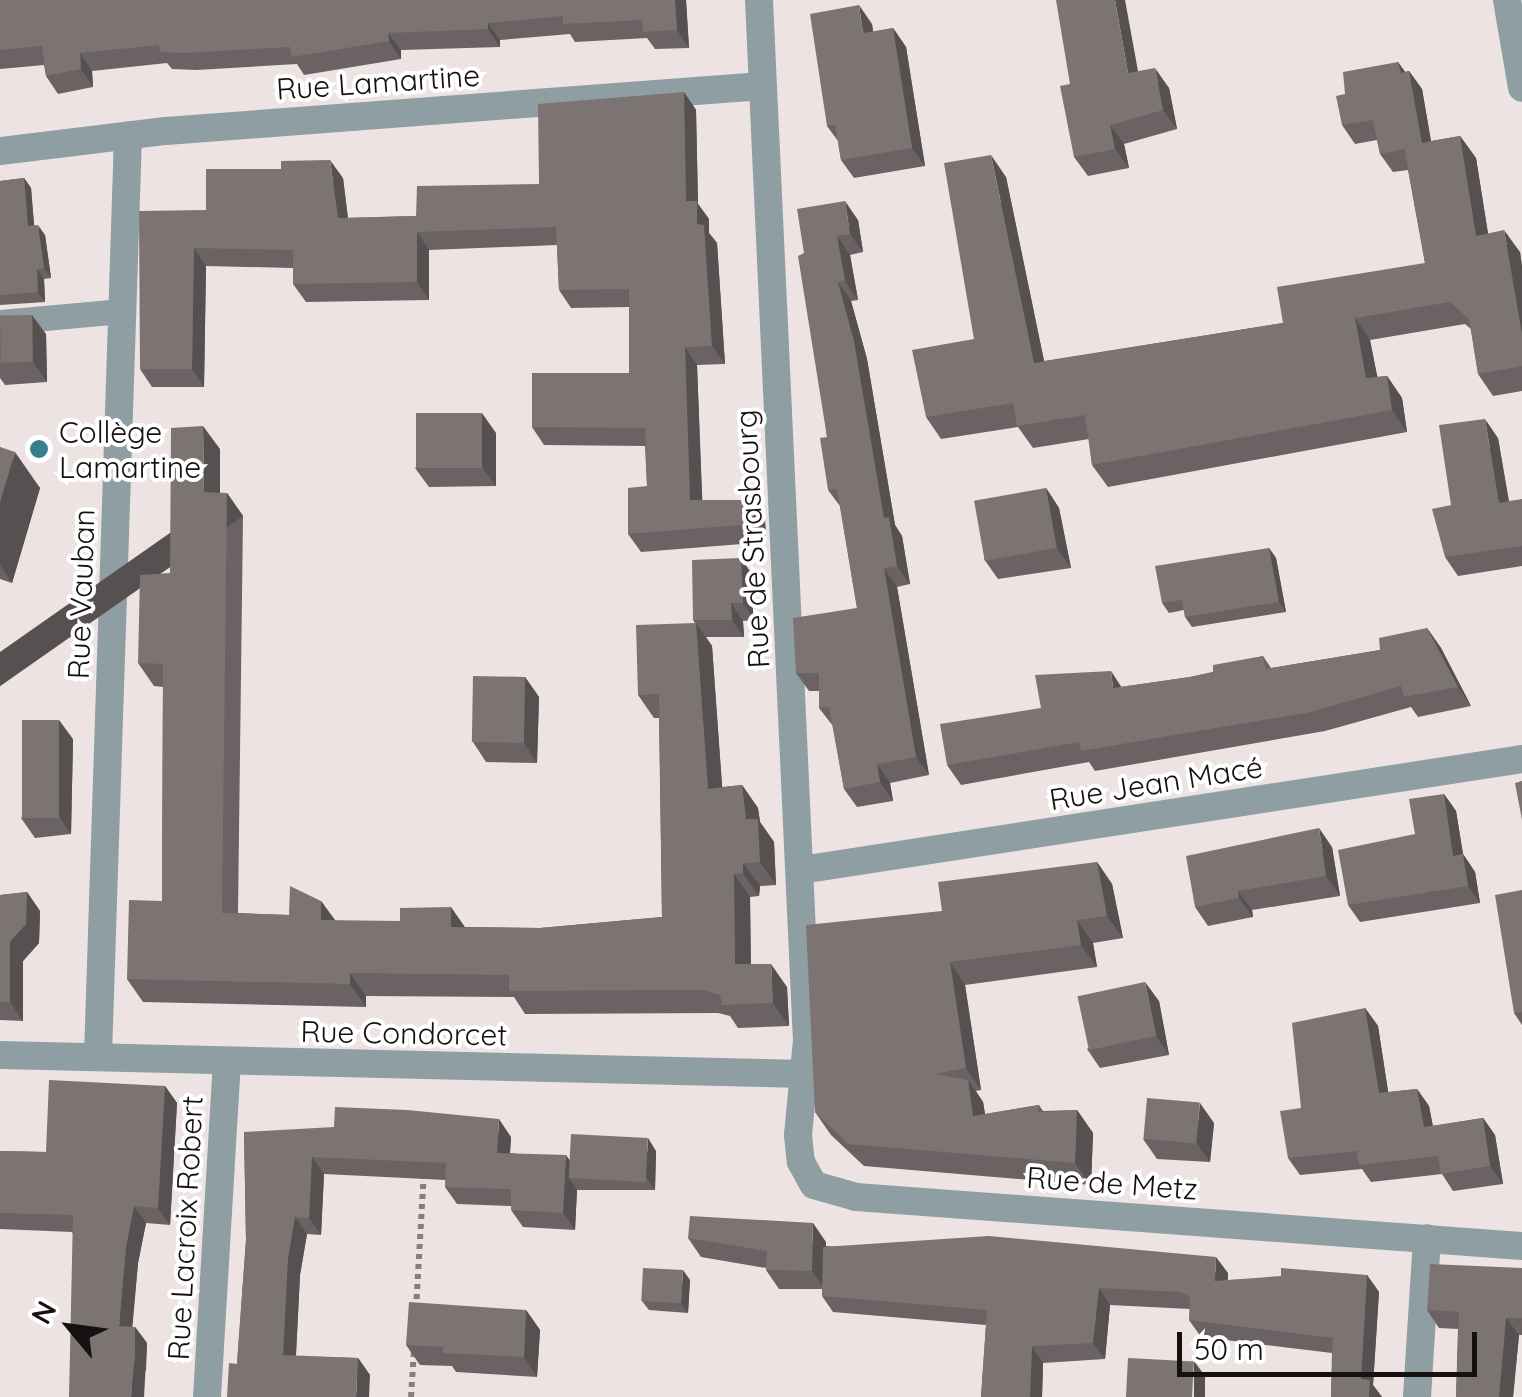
<!DOCTYPE html>
<html>
<head>
<meta charset="utf-8">
<style>
  body { margin:0 }
  #map { position:relative; width:1522px; height:1397px; overflow:hidden; background:#eee3e3; font-family:Quicksand,sans-serif }
  div>[style] { position:absolute }
  [style*='--x'] { left:calc(var(--x)*1px); top:calc(var(--y)*1px); width:calc(var(--w)*1px); rotate:calc(var(--a)*1deg) }
  .path>* { height:6px; margin-top:-3px; transform-origin:0; background:repeating-linear-gradient(90deg,#867e7e 0 5px,transparent 0 10px) }
  .service>* { height:25px; margin:-12.5px; padding:0 12.5px; transform-origin:12.5px; border-radius:12.5px; background:#8e9ea2 }
  .minor>* { height:28px; margin:-14px; padding:0 14px; transform-origin:14px; border-radius:14px; background:#8e9ea2 }
  .wall>* { inset:0; background:#6b6363 }
  .shaded-wall>* { inset:0; background:#575050; transform-origin:0 0 }
  .building>* { inset:0; background:#7c7373; transform-origin:0 0 }
  .dots>* { width:28px; height:28px; translate:-50% -50%; box-sizing:border-box; border:5px solid #fff; border-radius:50% }
  span { translate:-50% -50%; white-space:nowrap; text-align:center; line-height:1.15; -webkit-text-stroke:8px #fff; paint-order:stroke }
  .street-label { font-size:30px; color:#151111 }
  .poi-label { font-size:30px; color:#151111 }
  .left { translate:0 -50%; text-align:left }
  .north { position:absolute; left:20px; top:1277px; width:100px; height:100px; -webkit-text-stroke:8px #fff; paint-order:stroke; rotate:299deg; font-size:28px; font-weight:700; line-height:40px; text-align:center; color:#151111 }
  .north::after { content:''; display:block; margin:auto; width:35px; height:45px; background:#151111; clip-path:polygon(50% 0,100% 100%,50% 72%,0 100%) }
  .scale { position:absolute; left:1177px; top:1332px; width:300px; height:45px; box-sizing:border-box; border:5px solid #151111; border-top:0; padding-left:12px; font-size:30px; line-height:35px; white-space:nowrap; color:#151111; -webkit-text-stroke:8px #fff; paint-order:stroke }
</style>
</head>
<body>
<div id="map">
  <div class="path">
    <i style="--x:416;--y:1309;--w:137;--a:-86.7"></i>
    <i style="--x:411;--y:1397;--w:46;--a:-86.3"></i>
  </div>
  <div class="service">
    <i style="--x:0;--y:322;--w:122;--a:-5.2"></i>
  </div>
  <div class="minor">
    <i style="--x:759;--y:0;--w:1041;--a:87.36"></i>
    <i style="--x:807;--y:1040;--w:95;--a:95.4"></i>
    <i style="--x:798;--y:1135;--w:27;--a:84"></i>
    <i style="--x:801;--y:1162;--w:26;--a:61"></i>
    <i style="--x:814;--y:1185;--w:44;--a:15.9"></i>
    <i style="--x:856;--y:1197;--w:668;--a:4.21"></i>
    <i style="--x:1507;--y:0;--w:89;--a:80.3"></i>
    <i style="--x:0;--y:151;--w:167;--a:-6.9"></i>
    <i style="--x:166;--y:131;--w:598;--a:-4.32"></i>
    <i style="--x:801;--y:870;--w:729;--a:-8.75"></i>
    <i style="--x:0;--y:1055;--w:807;--a:1.35"></i>
    <i style="--x:98;--y:1055;--w:920;--a:-88.13"></i>
    <i style="--x:207;--y:1397;--w:336;--a:-86.6"></i>
    <i style="--x:1417;--y:1397;--w:159;--a:-86.4"></i>
  </div>
  <div class="wall">
    <i style="clip-path:polygon(0 0,686px 0,689px 48px,655px 49px,647px 38px,575px 42px,570px 34px,500px 40px,500px 47px,401px 50px,401px 59px,304px 75px,297px 64px,197px 70px,172px 69px,167px 63px,92px 71px,93px 87px,58px 94px,46px 76px,44px 65px,0 69px)"></i>
    <i style="clip-path:polygon(872px 24px,873px 32px,893px 28px,906px 47px,925px 166px,854px 178px,841px 160px,838px 141px,827px 126px)"></i>
    <i style="clip-path:polygon(1398px 62px,1405px 72px,1409px 71px,1422px 89px,1431px 141px,1460px 136px,1476px 158px,1488px 234px,1520px 252px,1522px 266px,1522px 391px,1493px 396px,1478px 374px,1471px 329px,1465px 324px,1370px 340px,1377px 377px,1387px 376px,1402px 398px,1407px 432px,1108px 487px,1092px 465px,1089px 439px,1033px 448px,1018px 427px,941px 439px,926px 417px,974px 339px,1006px 177px,1044px 361px,1283px 323px,1425px 263px,1408px 170px,1393px 172px,1380px 154px,1377px 140px,1355px 144px,1342px 125px,1345px 94px)"></i>
    <i style="clip-path:polygon(1138px 72px,1169px 88px,1177px 129px,1124px 144px,1129px 168px,1088px 176px,1074px 157px)"></i>
    <i style="clip-path:polygon(684px 92px,696px 110px,698px 204px,709px 219px,709px 233px,717px 243px,725px 364px,697px 365px,702px 500px,765px 519px,766px 542px,641px 552px,628px 534px,647px 486px,645px 446px,544px 445px,532px 427px,629px 373px,629px 307px,571px 308px,559px 290px,557px 245px,429px 250px,429px 300px,306px 302px,293px 284px,293px 268px,206px 266px,204px 387px,152px 387px,140px 369px,206px 210px,343px 178px,348px 218px,416px 216px,539px 184px)"></i>
    <i style="clip-path:polygon(24px 178px,31px 188px,34px 225px,45px 235px,51px 278px,44px 279px,45px 302px,0 305px,0 181px)"></i>
    <i style="clip-path:polygon(858px 220px,863px 252px,850px 255px,858px 300px,851px 301px,867px 359px,895px 525px,902px 536px,910px 584px,897px 587px,929px 775px,890px 783px,893px 801px,857px 807px,844px 789px,833px 726px,819px 708px,819px 691px,809px 691px,796px 673px,857px 608px,840px 506px,828px 490px,827px 437px,804px 253px)"></i>
    <i style="clip-path:polygon(0 318px,46px 334px,47px 382px,5px 385px,0 378px)"></i>
    <i style="clip-path:polygon(496px 433px,496px 486px,429px 487px,415px 468px)"></i>
    <i style="clip-path:polygon(1498px 438px,1509px 501px,1522px 500px,1522px 566px,1458px 576px,1445px 557px,1451px 505px)"></i>
    <i style="clip-path:polygon(0 447px,40px 488px,12px 583px,0 579px)"></i>
    <i style="clip-path:polygon(220px 449px,220px 493px,227px 493px,243px 516px,238px 913px,289px 915px,321px 901px,335px 921px,466px 927px,540px 928px,662px 917px,659px 718px,654px 718px,638px 695px,695px 623px,693px 620px,741px 558px,753px 576px,755px 620px,743px 621px,744px 637px,706px 637px,712px 646px,722px 787px,742px 785px,758px 808px,760px 822px,774px 842px,776px 885px,760px 886px,759px 896px,750px 897px,751px 964px,787px 987px,789px 1026px,738px 1028px,730px 1016px,718px 1013px,525px 1014px,514px 997px,366px 996px,366px 1007px,143px 1002px,127px 979px,162px 901px,163px 687px,154px 686px,138px 663px,170px 573px)"></i>
    <i style="clip-path:polygon(1046px 488px,1059px 508px,1071px 568px,998px 579px,984px 559px)"></i>
    <i style="clip-path:polygon(1269px 548px,1276px 558px,1286px 612px,1192px 627px,1185px 617px,1184px 610px,1169px 613px,1162px 603px)"></i>
    <i style="clip-path:polygon(1427px 628px,1441px 648px,1471px 706px,1418px 717px,1411px 707px,1325px 731px,1095px 771px,1089px 762px,961px 785px,947px 765px,1041px 708px,1121px 687px,1190px 677px,1213px 672px,1263px 656px,1271px 668px,1380px 650px)"></i>
    <i style="clip-path:polygon(525px 677px,539px 697px,537px 763px,486px 762px,473px 742px)"></i>
    <i style="clip-path:polygon(73px 739px,71px 834px,35px 838px,21px 818px)"></i>
    <i style="clip-path:polygon(1444px 794px,1456px 811px,1463px 854px,1475px 872px,1480px 903px,1360px 922px,1348px 905px,1415px 834px)"></i>
    <i style="clip-path:polygon(1332px 847px,1340px 896px,1252px 910px,1253px 917px,1208px 926px,1195px 907px)"></i>
    <i style="clip-path:polygon(1097px 862px,1112px 884px,1123px 938px,1093px 943px,1097px 967px,965px 985px,981px 1090px,976px 1091px,983px 1102px,985px 1114px,1039px 1105px,1043px 1111px,1077px 1110px,1093px 1133px,1091px 1185px,864px 1166px,831px 1135px,815px 1112px,942px 911px)"></i>
    <i style="clip-path:polygon(1522px 890px,1522px 1025px,1514px 1013px)"></i>
    <i style="clip-path:polygon(27px 892px,40px 911px,39px 943px,23px 961px,23px 1021px,0 1020px,0 895px)"></i>
    <i style="clip-path:polygon(1159px 1001px,1169px 1055px,1100px 1068px,1087px 1049px)"></i>
    <i style="clip-path:polygon(1365px 1008px,1378px 1026px,1388px 1092px,1417px 1089px,1429px 1106px,1433px 1126px,1483px 1118px,1495px 1135px,1503px 1184px,1453px 1191px,1442px 1174px,1371px 1182px,1362px 1169px,1300px 1175px,1288px 1158px,1301px 1108px)"></i>
    <i style="clip-path:polygon(165px 1086px,177px 1103px,170px 1225px,146px 1223px,138px 1263px,132px 1327px,135px 1327px,147px 1343px,146px 1372px,72px 1232px,0 1229px,0 1151px,46px 1152px)"></i>
    <i style="clip-path:polygon(1214px 1123px,1210px 1162px,1157px 1159px,1143px 1139px)"></i>
    <i style="clip-path:polygon(244px 1132px,511px 1137px,510px 1153px,569px 1160px,656px 1151px,655px 1190px,577px 1190px,575px 1230px,523px 1227px,511px 1210px,511px 1206px,457px 1204px,445px 1187px,446px 1180px,324px 1174px,321px 1235px,307px 1234px,300px 1275px,296px 1356px,358px 1358px,370px 1375px,237px 1364px,246px 1240px)"></i>
    <i style="clip-path:polygon(688px 1238px,826px 1242px,826px 1246px,1228px 1273px,1228px 1280px,1367px 1275px,1379px 1292px,1373px 1385px,1382px 1397px,1331px 1397px,1332px 1353px,1201px 1337px,1189px 1320px,1190px 1309px,1110px 1305px,1105px 1359px,1043px 1363px,1042px 1397px,981px 1397px,986px 1325px,833px 1312px,822px 1296px,822px 1289px,779px 1289px,766px 1270px,766px 1268px,701px 1257px)"></i>
    <i style="clip-path:polygon(1522px 1268px,1522px 1335px,1519px 1335px,1513px 1397px,1456px 1397px,1458px 1329px,1439px 1328px,1427px 1310px)"></i>
    <i style="clip-path:polygon(690px 1280px,688px 1313px,649px 1310px,642px 1301px)"></i>
    <i style="clip-path:polygon(526px 1310px,540px 1330px,537px 1377px,456px 1372px,452px 1366px,420px 1365px,406px 1345px)"></i>
  </div>
  <div class="shaded-wall">
    <i style="clip-path:polygon(675px 0,686px 0,689px 48px,677px 30px)"></i>
    <i style="clip-path:polygon(1115px 0,1125px 0,1142px 93px,1128px 73px)"></i>
    <i style="clip-path:polygon(859px 5px,872px 24px,876px 52px,863px 33px)"></i>
    <i style="clip-path:polygon(488px 23px,500px 40px,500px 47px,488px 29px)"></i>
    <i style="clip-path:polygon(893px 28px,906px 47px,925px 166px,912px 148px)"></i>
    <i style="clip-path:polygon(388px 33px,401px 50px,401px 59px,389px 41px)"></i>
    <i style="clip-path:polygon(80px 53px,92px 71px,93px 87px,81px 69px)"></i>
    <i style="clip-path:polygon(1398px 62px,1411px 80px,1409px 71px,1422px 89px,1435px 165px,1422px 146px)"></i>
    <i style="clip-path:polygon(1155px 68px,1169px 88px,1177px 129px,1163px 110px)"></i>
    <i style="clip-path:polygon(684px 92px,696px 110px,698px 204px,709px 219px,709px 233px,717px 243px,725px 364px,712px 346px,697px 224px,686px 201px)"></i>
    <i style="clip-path:polygon(1110px 125px,1124px 144px,1129px 168px,1115px 149px)"></i>
    <i style="clip-path:polygon(1460px 136px,1476px 158px,1492px 258px,1476px 236px)"></i>
    <i style="clip-path:polygon(991px 155px,1006px 177px,1049px 385px,1034px 363px)"></i>
    <i style="clip-path:polygon(330px 160px,343px 178px,350px 236px,338px 218px)"></i>
    <i style="clip-path:polygon(24px 178px,31px 188px,35px 236px,28px 226px)"></i>
    <i style="clip-path:polygon(845px 201px,858px 220px,863px 252px,850px 234px)"></i>
    <i style="clip-path:polygon(38px 225px,45px 235px,51px 278px,44px 268px)"></i>
    <i style="clip-path:polygon(1504px 230px,1520px 252px,1522px 266px,1522px 334px)"></i>
    <i style="clip-path:polygon(417px 232px,429px 250px,429px 300px,417px 282px)"></i>
    <i style="clip-path:polygon(837px 236px,850px 255px,858px 300px,845px 281px)"></i>
    <i style="clip-path:polygon(194px 248px,206px 266px,204px 387px,192px 369px)"></i>
    <i style="clip-path:polygon(37px 269px,44px 279px,45px 302px,38px 292px)"></i>
    <i style="clip-path:polygon(838px 282px,851px 301px,867px 359px,895px 525px,902px 536px,910px 584px,897px 566px,884px 518px)"></i>
    <i style="clip-path:polygon(32px 315px,46px 334px,47px 382px,33px 362px)"></i>
    <i style="clip-path:polygon(1355px 318px,1370px 340px,1382px 400px,1366px 378px)"></i>
    <i style="clip-path:polygon(685px 347px,697px 365px,703px 518px,690px 500px)"></i>
    <i style="clip-path:polygon(1387px 376px,1402px 398px,1407px 432px,1392px 410px)"></i>
    <i style="clip-path:polygon(482px 413px,496px 433px,496px 486px,482px 467px)"></i>
    <i style="clip-path:polygon(1485px 419px,1498px 438px,1512px 521px,1499px 503px)"></i>
    <i style="clip-path:polygon(203px 426px,220px 449px,220px 515px,204px 492px)"></i>
    <i style="clip-path:polygon(15px 452px,40px 488px,12px 583px,0 565px,0 502px)"></i>
    <i style="clip-path:polygon(1046px 488px,1059px 508px,1071px 568px,1057px 548px)"></i>
    <i style="left:227px;top:493px;width:28px;height:420px;rotate:55deg"></i>
    <i style="clip-path:polygon(753px 500px,765px 519px,766px 542px,754px 524px)"></i>
    <i style="clip-path:polygon(1269px 548px,1276px 558px,1286px 612px,1279px 602px)"></i>
    <i style="clip-path:polygon(741px 558px,753px 576px,755px 620px,743px 603px)"></i>
    <i style="clip-path:polygon(884px 568px,897px 587px,929px 775px,916px 757px)"></i>
    <i style="clip-path:polygon(731px 603px,743px 621px,744px 637px,732px 620px)"></i>
    <i style="clip-path:polygon(696px 623px,712px 646px,724px 812px,708px 789px)"></i>
    <i style="clip-path:polygon(1427px 628px,1441px 648px,1471px 706px,1458px 687px)"></i>
    <i style="clip-path:polygon(1111px 671px,1124px 691px,1113px 688px)"></i>
    <i style="clip-path:polygon(525px 677px,539px 697px,537px 763px,524px 743px)"></i>
    <i style="clip-path:polygon(59px 720px,73px 739px,71px 834px,58px 815px)"></i>
    <i style="clip-path:polygon(877px 764px,890px 783px,893px 801px,880px 782px)"></i>
    <i style="clip-path:polygon(742px 785px,758px 808px,760px 822px,774px 842px,776px 885px,760px 862px,746px 819px)"></i>
    <i style="clip-path:polygon(1444px 794px,1456px 811px,1466px 873px,1453px 856px)"></i>
    <i style="clip-path:polygon(1319px 828px,1332px 847px,1340px 896px,1326px 876px)"></i>
    <i style="clip-path:polygon(1463px 854px,1475px 872px,1480px 903px,1468px 886px)"></i>
    <i style="clip-path:polygon(1097px 862px,1112px 884px,1123px 938px,1107px 916px)"></i>
    <i style="clip-path:polygon(743px 863px,760px 886px,759px 896px,743px 873px)"></i>
    <i style="clip-path:polygon(734px 874px,750px 897px,751px 987px,735px 964px)"></i>
    <i style="clip-path:polygon(1238px 891px,1252px 910px,1253px 917px,1239px 898px)"></i>
    <i style="clip-path:polygon(27px 892px,40px 911px,39px 943px,23px 961px,23px 1021px,10px 1002px,10px 942px)"></i>
    <i style="clip-path:polygon(321px 901px,338px 924px,321px 920px)"></i>
    <i style="clip-path:polygon(451px 907px,467px 930px,451px 927px)"></i>
    <i style="clip-path:polygon(1077px 920px,1093px 943px,1097px 967px,1081px 945px)"></i>
    <i style="clip-path:polygon(950px 962px,965px 985px,981px 1090px,966px 1068px)"></i>
    <i style="clip-path:polygon(771px 964px,787px 987px,789px 1026px,773px 1003px)"></i>
    <i style="clip-path:polygon(350px 973px,366px 996px,366px 1007px,350px 984px)"></i>
    <i style="clip-path:polygon(1145px 982px,1159px 1001px,1169px 1055px,1156px 1036px)"></i>
    <i style="clip-path:polygon(1365px 1008px,1378px 1026px,1391px 1110px,1379px 1093px)"></i>
    <i style="clip-path:polygon(968px 1080px,983px 1102px,989px 1138px,973px 1116px)"></i>
    <i style="clip-path:polygon(165px 1086px,177px 1103px,170px 1225px,158px 1208px)"></i>
    <i style="clip-path:polygon(1417px 1089px,1429px 1106px,1436px 1145px,1424px 1127px)"></i>
    <i style="clip-path:polygon(1200px 1103px,1214px 1123px,1210px 1162px,1196px 1142px)"></i>
    <i style="clip-path:polygon(1077px 1110px,1093px 1133px,1091px 1185px,1075px 1163px)"></i>
    <i style="clip-path:polygon(1483px 1118px,1495px 1135px,1503px 1184px,1490px 1166px)"></i>
    <i style="clip-path:polygon(499px 1119px,511px 1137px,509px 1170px,497px 1153px)"></i>
    <i style="clip-path:polygon(648px 1138px,656px 1151px,655px 1190px,646px 1177px)"></i>
    <i style="clip-path:polygon(566px 1155px,578px 1172px,569px 1178px,577px 1190px,575px 1230px,563px 1213px)"></i>
    <i style="clip-path:polygon(312px 1157px,324px 1174px,321px 1235px,309px 1218px)"></i>
    <i style="clip-path:polygon(134px 1206px,146px 1223px,138px 1263px,131px 1343px,119px 1326px,126px 1247px)"></i>
    <i style="clip-path:polygon(295px 1217px,307px 1234px,300px 1275px,295px 1372px,283px 1355px,288px 1258px)"></i>
    <i style="clip-path:polygon(813px 1223px,826px 1242px,825px 1290px,812px 1271px)"></i>
    <i style="clip-path:polygon(1216px 1257px,1228px 1273px,1227px 1298px,1215px 1281px)"></i>
    <i style="clip-path:polygon(683px 1270px,690px 1280px,688px 1313px,681px 1303px)"></i>
    <i style="clip-path:polygon(1367px 1275px,1379px 1292px,1373px 1385px,1382px 1397px,1369px 1397px,1361px 1379px)"></i>
    <i style="clip-path:polygon(1099px 1288px,1110px 1305px,1105px 1359px,1093px 1343px)"></i>
    <i style="clip-path:polygon(526px 1310px,540px 1330px,537px 1377px,524px 1357px)"></i>
    <i style="clip-path:polygon(1506px 1318px,1519px 1335px,1513px 1397px,1499px 1397px)"></i>
    <i style="clip-path:polygon(135px 1327px,147px 1343px,144px 1397px,131px 1397px)"></i>
    <i style="clip-path:polygon(1032px 1346px,1043px 1363px,1042px 1397px,1030px 1397px)"></i>
    <i style="clip-path:polygon(358px 1358px,370px 1375px,369px 1397px,356px 1397px)"></i>
    <i style="clip-path:polygon(1194px 1361px,1205px 1376px,1205px 1397px,1194px 1397px)"></i>
  </div>
  <div class="building">
    <i style="clip-path:polygon(0 0,675px 0,677px 30px,643px 32px,642px 20px,563px 24px,563px 16px,488px 23px,488px 29px,388px 33px,389px 41px,292px 57px,290px 47px,185px 53px,160px 52px,159px 45px,80px 53px,81px 69px,46px 76px,42px 46px,0 50px)"></i>
    <i style="clip-path:polygon(1056px 0,1115px 0,1128px 73px,1155px 68px,1163px 110px,1110px 125px,1115px 149px,1074px 157px,1060px 86px,1070px 84px)"></i>
    <i style="clip-path:polygon(859px 5px,863px 33px,893px 28px,912px 148px,841px 160px,835px 125px,827px 126px,810px 14px)"></i>
    <i style="clip-path:polygon(1398px 62px,1401px 73px,1409px 71px,1422px 143px,1404px 146px,1404px 149px,1380px 154px,1373px 120px,1342px 125px,1336px 96px,1345px 94px,1343px 72px)"></i>
    <i style="clip-path:polygon(684px 92px,686px 201px,697px 201px,697px 224px,704px 225px,712px 346px,685px 347px,690px 500px,753px 500px,754px 524px,628px 534px,628px 488px,647px 486px,645px 428px,532px 427px,532px 373px,629px 373px,629px 289px,559px 290px,556px 227px,417px 232px,417px 282px,293px 284px,293px 250px,194px 248px,192px 369px,140px 369px,139px 211px,206px 210px,206px 169px,281px 169px,281px 161px,330px 160px,338px 218px,416px 216px,417px 186px,539px 184px,538px 104px)"></i>
    <i style="clip-path:polygon(1460px 136px,1476px 236px,1504px 230px,1522px 334px,1522px 366px,1478px 374px,1469px 319px,1450px 302px,1355px 318px,1366px 378px,1387px 376px,1392px 410px,1092px 465px,1085px 415px,1017px 426px,1013px 403px,926px 417px,912px 350px,974px 339px,944px 163px,991px 155px,1034px 363px,1283px 323px,1277px 287px,1425px 263px,1404px 146px)"></i>
    <i style="clip-path:polygon(24px 178px,28px 226px,38px 225px,44px 268px,37px 269px,38px 292px,0 295px,0 181px)"></i>
    <i style="clip-path:polygon(845px 201px,850px 234px,837px 236px,845px 281px,838px 282px,854px 341px,884px 518px,889px 517px,897px 566px,884px 568px,916px 757px,877px 764px,880px 782px,844px 789px,829px 707px,819px 708px,819px 673px,796px 673px,793px 618px,857px 608px,837px 489px,828px 490px,820px 438px,827px 437px,798px 256px,804px 253px,797px 209px)"></i>
    <i style="left:32px;top:315px;width:47px;height:32px;rotate:89deg"></i>
    <i style="left:416px;top:413px;width:66px;height:55px"></i>
    <i style="clip-path:polygon(1485px 419px,1499px 503px,1522px 499px,1522px 546px,1445px 557px,1432px 509px,1451px 505px,1439px 425px)"></i>
    <i style="clip-path:polygon(203px 426px,204px 492px,227px 493px,222px 913px,289px 915px,290px 886px,321px 901px,321px 920px,400px 921px,400px 908px,451px 907px,451px 927px,540px 928px,662px 917px,659px 694px,638px 695px,636px 625px,696px 623px,708px 789px,742px 785px,746px 819px,758px 819px,760px 862px,743px 863px,743px 873px,734px 874px,735px 964px,771px 964px,773px 1003px,722px 1005px,720px 995px,702px 990px,509px 991px,509px 975px,350px 973px,350px 984px,127px 979px,129px 900px,162px 901px,163px 664px,138px 663px,140px 575px,170px 573px,171px 428px)"></i>
    <i style="clip-path:polygon(0 447px,15px 452px,0 502px)"></i>
    <i style="left:1046px;top:488px;width:61px;height:73px;rotate:80deg"></i>
    <i style="clip-path:polygon(1269px 548px,1279px 602px,1185px 617px,1182px 600px,1162px 603px,1155px 566px)"></i>
    <i style="clip-path:polygon(741px 558px,743px 603px,731px 603px,732px 620px,693px 620px,692px 560px)"></i>
    <i style="clip-path:polygon(1427px 628px,1458px 687px,1404px 697px,1401px 686px,1311px 712px,1081px 751px,1079px 742px,947px 765px,940px 724px,1041px 708px,1035px 675px,1111px 671px,1113px 688px,1190px 677px,1213px 672px,1213px 665px,1263px 656px,1266px 669px,1380px 650px,1379px 638px)"></i>
    <i style="left:473px;top:676px;width:52px;height:66px;rotate:1deg"></i>
    <i style="left:22px;top:720px;width:37px;height:98px"></i>
    <i style="clip-path:polygon(1522px 781px,1522px 820px,1515px 783px)"></i>
    <i style="clip-path:polygon(1444px 794px,1453px 856px,1463px 854px,1468px 886px,1348px 905px,1338px 850px,1415px 834px,1409px 799px)"></i>
    <i style="clip-path:polygon(1319px 828px,1326px 876px,1238px 891px,1239px 898px,1195px 907px,1186px 856px)"></i>
    <i style="clip-path:polygon(1097px 862px,1107px 916px,1077px 920px,1081px 945px,950px 962px,966px 1068px,935px 1074px,968px 1080px,973px 1116px,1039px 1105px,1038px 1112px,1077px 1110px,1075px 1163px,848px 1144px,815px 1112px,806px 925px,942px 911px,938px 882px)"></i>
    <i style="clip-path:polygon(1522px 890px,1522px 1012px,1514px 1013px,1495px 895px)"></i>
    <i style="clip-path:polygon(27px 892px,26px 924px,10px 942px,10px 1002px,0 1002px,0 895px)"></i>
    <i style="left:1145px;top:982px;width:55px;height:69px;rotate:78deg"></i>
    <i style="clip-path:polygon(1365px 1008px,1379px 1093px,1417px 1089px,1424px 1127px,1483px 1118px,1490px 1166px,1441px 1174px,1438px 1156px,1359px 1165px,1357px 1151px,1288px 1158px,1280px 1111px,1301px 1108px,1292px 1023px)"></i>
    <i style="clip-path:polygon(49px 1080px,165px 1086px,158px 1208px,134px 1206px,126px 1247px,119px 1326px,135px 1327px,135px 1355px,131px 1397px,69px 1397px,73px 1215px,0 1213px,0 1151px,46px 1152px)"></i>
    <i style="left:1147px;top:1098px;width:53px;height:41px;rotate:5deg"></i>
    <i style="clip-path:polygon(335px 1107px,407px 1110px,499px 1119px,497px 1153px,566px 1155px,563px 1213px,511px 1210px,511px 1189px,445px 1187px,446px 1163px,312px 1157px,309px 1218px,295px 1217px,288px 1258px,283px 1355px,358px 1358px,356px 1397px,227px 1397px,229px 1363px,237px 1364px,246px 1240px,244px 1132px,334px 1127px)"></i>
    <i style="left:571px;top:1134px;width:77px;height:44px;rotate:3deg"></i>
    <i style="clip-path:polygon(690px 1216px,813px 1223px,812px 1271px,766px 1270px,767px 1251px,688px 1238px)"></i>
    <i style="clip-path:polygon(989px 1236px,1216px 1257px,1215px 1281px,1281px 1276px,1281px 1268px,1367px 1275px,1361px 1379px,1370px 1380px,1369px 1397px,1331px 1397px,1333px 1338px,1189px 1320px,1190px 1297px,1180px 1292px,1099px 1288px,1093px 1343px,1032px 1346px,1030px 1397px,981px 1397px,987px 1310px,822px 1296px,823px 1247px)"></i>
    <i style="clip-path:polygon(1430px 1264px,1522px 1268px,1522px 1318px,1506px 1318px,1499px 1397px,1456px 1397px,1459px 1312px,1427px 1310px)"></i>
    <i style="left:643px;top:1268px;width:40px;height:33px;rotate:3deg"></i>
    <i style="clip-path:polygon(409px 1302px,526px 1310px,524px 1357px,443px 1353px,443px 1347px,406px 1345px)"></i>
    <i style="left:1128px;top:1358px;width:66px;height:39px;rotate:3deg"></i>
  </div>
  <div class="dots">
    <i style="left:39px;top:449px;background:#3a7e8d"></i>
  </div>
  <div class="street-label">
    <span style="left:378px;top:82px;rotate:-4deg">Rue Lamartine</span>
    <span style="left:752px;top:539px;rotate:-93deg">Rue de Strasbourg</span>
    <span style="left:81px;top:594px;rotate:-88deg">Rue Vauban</span>
    <span style="left:1156px;top:783px;rotate:-9deg">Rue Jean Macé</span>
    <span style="left:404px;top:1033px;rotate:1deg">Rue Condorcet</span>
    <span style="left:1112px;top:1183px;rotate:4deg">Rue de Metz</span>
    <span style="left:185px;top:1228px;rotate:-87deg">Rue Lacroix Robert</span>
  </div>
  <div class="poi-label">
    <span class="left" style="left:59px;top:449px">Collège<br>Lamartine</span>
  </div>
  <div class="north">N</div>
  <div class="scale">50 m</div>
</div>
</body>
</html>
